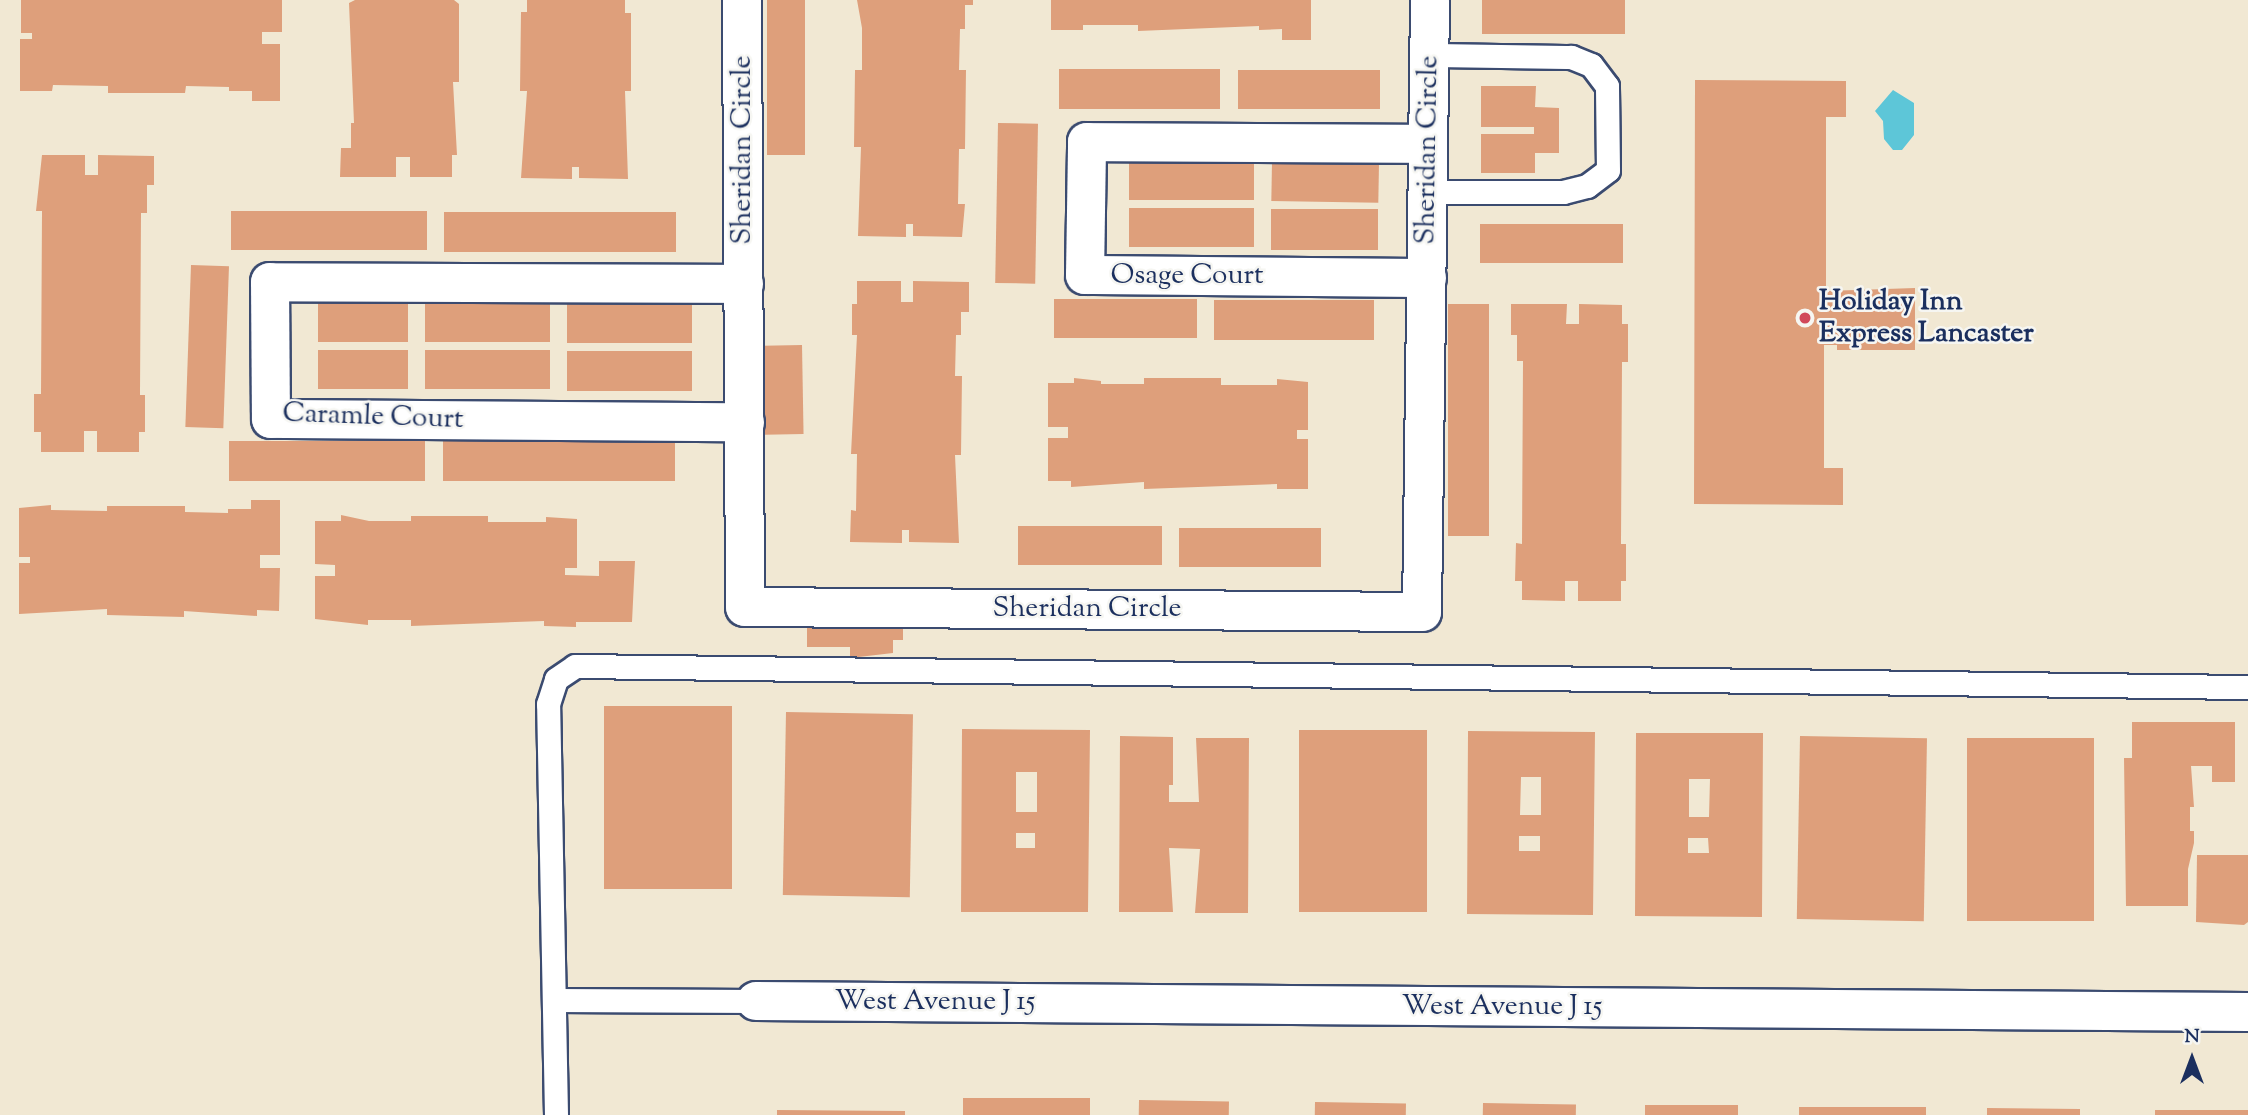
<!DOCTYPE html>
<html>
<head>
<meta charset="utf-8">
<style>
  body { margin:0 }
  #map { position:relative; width:2248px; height:1115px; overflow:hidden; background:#f1e8d3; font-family:"Sorts Mill Goudy",serif }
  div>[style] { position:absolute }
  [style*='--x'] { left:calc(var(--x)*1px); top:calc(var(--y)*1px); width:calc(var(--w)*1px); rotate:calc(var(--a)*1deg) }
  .water>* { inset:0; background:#5dc6d8 }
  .building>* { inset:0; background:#de9f7b; transform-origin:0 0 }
  .roads { filter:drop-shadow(2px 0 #3b4b70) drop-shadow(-2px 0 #3b4b70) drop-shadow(0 2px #3b4b70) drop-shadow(0 -2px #3b4b70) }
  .service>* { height:23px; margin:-11.5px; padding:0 11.5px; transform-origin:11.5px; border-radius:11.5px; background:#fff }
  .minor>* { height:38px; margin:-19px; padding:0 19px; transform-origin:19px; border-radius:19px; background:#fff }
  .dots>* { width:19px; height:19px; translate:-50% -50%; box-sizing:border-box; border:4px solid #f6f6f2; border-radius:50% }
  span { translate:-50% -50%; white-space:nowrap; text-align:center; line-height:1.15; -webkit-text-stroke:5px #f6f6f2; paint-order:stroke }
  .street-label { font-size:28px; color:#1b2f5e }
  .poi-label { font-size:28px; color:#1b2f5e; font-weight:700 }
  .left { translate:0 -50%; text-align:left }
  .north { position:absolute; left:2157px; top:1024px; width:70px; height:70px; -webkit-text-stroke:5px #f6f6f2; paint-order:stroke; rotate:0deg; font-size:19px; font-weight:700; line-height:28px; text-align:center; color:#1b2f5e }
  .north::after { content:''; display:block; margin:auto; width:24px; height:32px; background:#1b2f5e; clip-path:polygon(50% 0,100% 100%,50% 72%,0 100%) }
</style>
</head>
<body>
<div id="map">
  <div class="water">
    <i style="clip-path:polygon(1893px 90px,1914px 103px,1914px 135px,1902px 150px,1893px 150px,1884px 139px,1883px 121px,1875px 111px)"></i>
  </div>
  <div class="building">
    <i style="clip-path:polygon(21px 0,282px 0,282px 32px,262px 32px,262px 44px,280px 44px,280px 101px,252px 101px,252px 91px,229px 91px,229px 87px,186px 86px,185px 93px,108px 93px,108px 86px,53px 85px,52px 91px,20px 91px,20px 39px,32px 39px,32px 33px,21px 33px)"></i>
    <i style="clip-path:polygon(355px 0,454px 0,459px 4px,459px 82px,453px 82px,457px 155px,452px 155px,452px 177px,410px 177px,410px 157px,396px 157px,396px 177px,340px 177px,341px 148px,351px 148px,351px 123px,354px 123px,349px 3px)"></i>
    <i style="clip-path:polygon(527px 0,625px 0,625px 13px,631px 13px,631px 91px,625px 91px,628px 179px,579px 178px,579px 167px,572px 167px,572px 179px,521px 178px,527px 91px,520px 91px,521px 12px,527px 12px)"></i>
    <i style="left:767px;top:0;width:38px;height:155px"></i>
    <i style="clip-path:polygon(857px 0,973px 0,973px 5px,965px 5px,965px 29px,960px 29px,959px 70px,966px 70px,965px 149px,959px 149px,958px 204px,965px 204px,962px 237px,913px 236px,913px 224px,906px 224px,906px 237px,858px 236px,861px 147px,854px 147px,855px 70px,862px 70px,862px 28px)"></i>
    <i style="clip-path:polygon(1051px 0,1311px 0,1311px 40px,1282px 40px,1282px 29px,1259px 30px,1259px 26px,1138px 31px,1138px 25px,1083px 25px,1083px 30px,1051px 30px)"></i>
    <i style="left:1482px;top:0;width:143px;height:34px"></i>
    <i style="left:1059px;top:69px;width:161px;height:40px"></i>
    <i style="left:1238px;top:70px;width:142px;height:39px"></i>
    <i style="clip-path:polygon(1695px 80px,1846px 81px,1846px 117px,1826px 117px,1826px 291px,1915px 288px,1915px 350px,1837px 350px,1837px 345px,1824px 345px,1824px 468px,1843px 468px,1843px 505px,1694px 504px)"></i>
    <i style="clip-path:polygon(1481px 86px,1536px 86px,1535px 107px,1559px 108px,1559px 153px,1535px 153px,1535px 173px,1481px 173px,1481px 134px,1534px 134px,1534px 127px,1481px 127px)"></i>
    <i style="left:998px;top:123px;width:40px;height:160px;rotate:1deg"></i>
    <i style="clip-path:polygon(42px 155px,85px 155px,85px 175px,98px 175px,98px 155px,154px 156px,154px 185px,147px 185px,147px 213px,141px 213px,140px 395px,145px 395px,145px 432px,139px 432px,139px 452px,97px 452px,97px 431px,84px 431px,84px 452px,41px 452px,41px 432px,34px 432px,34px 394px,41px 394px,42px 211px,36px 211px)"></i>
    <i style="left:1129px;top:160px;width:125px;height:40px"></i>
    <i style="left:1272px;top:162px;width:107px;height:39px;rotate:1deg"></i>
    <i style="left:1129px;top:208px;width:125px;height:39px"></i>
    <i style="left:1271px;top:209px;width:107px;height:41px"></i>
    <i style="left:231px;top:211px;width:196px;height:39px"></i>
    <i style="left:444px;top:212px;width:232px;height:40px"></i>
    <i style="left:1480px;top:224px;width:143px;height:39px"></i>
    <i style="left:191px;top:265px;width:38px;height:162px;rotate:2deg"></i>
    <i style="clip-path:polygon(857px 281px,901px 281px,901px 302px,913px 302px,913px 281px,969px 282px,969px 312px,961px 312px,961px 335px,956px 335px,955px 376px,962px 376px,961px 455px,955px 455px,959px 543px,909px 542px,909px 530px,902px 530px,902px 543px,850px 542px,851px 510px,856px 511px,857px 454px,851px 454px,857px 335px,852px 335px,852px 304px,857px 304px)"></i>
    <i style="left:1054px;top:299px;width:143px;height:39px"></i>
    <i style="left:1214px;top:300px;width:160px;height:40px"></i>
    <i style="left:318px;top:303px;width:90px;height:39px"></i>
    <i style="left:425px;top:304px;width:125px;height:38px"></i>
    <i style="left:567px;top:304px;width:125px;height:39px"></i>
    <i style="left:1448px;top:304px;width:41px;height:232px"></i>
    <i style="clip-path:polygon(1511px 304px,1567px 304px,1566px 324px,1579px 324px,1579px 304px,1622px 305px,1622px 324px,1628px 324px,1628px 362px,1622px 362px,1621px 544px,1626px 544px,1626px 581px,1621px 581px,1621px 601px,1578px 601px,1578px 581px,1565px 581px,1565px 601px,1522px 600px,1522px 581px,1515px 581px,1516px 543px,1522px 544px,1523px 361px,1517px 361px,1517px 335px,1511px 335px)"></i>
    <i style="left:802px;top:345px;width:89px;height:39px;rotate:89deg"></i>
    <i style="left:318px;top:350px;width:90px;height:39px"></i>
    <i style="left:425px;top:350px;width:125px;height:39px"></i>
    <i style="left:567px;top:351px;width:125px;height:40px"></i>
    <i style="clip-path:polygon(1074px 378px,1101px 381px,1101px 384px,1144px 384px,1144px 378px,1221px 378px,1221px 385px,1277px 385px,1277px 379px,1308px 382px,1308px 430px,1297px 430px,1297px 439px,1308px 439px,1308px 489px,1277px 489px,1277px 484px,1144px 489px,1144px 482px,1071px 487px,1071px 481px,1048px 481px,1048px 438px,1068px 438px,1068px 427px,1048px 427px,1048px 383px,1074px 383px)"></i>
    <i style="left:229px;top:441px;width:196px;height:40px"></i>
    <i style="left:443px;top:441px;width:232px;height:40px"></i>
    <i style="clip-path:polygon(251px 500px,280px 500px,280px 555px,260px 555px,260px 568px,280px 568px,279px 611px,257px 610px,257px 616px,184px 611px,184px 617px,107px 615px,107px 609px,19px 614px,19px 563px,30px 563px,30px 557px,19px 557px,19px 508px,51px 505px,51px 510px,107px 511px,107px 506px,185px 506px,185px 512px,228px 513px,228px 509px,251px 509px)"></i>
    <i style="clip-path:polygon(341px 515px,369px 521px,411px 521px,411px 516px,488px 516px,488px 522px,546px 522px,546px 517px,577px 519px,577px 568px,565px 568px,565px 575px,599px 576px,599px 561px,635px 561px,632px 622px,576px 622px,576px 627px,544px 626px,544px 621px,411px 626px,411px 620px,368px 620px,368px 625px,315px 619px,315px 576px,335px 576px,335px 565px,315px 564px,315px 521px,341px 521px)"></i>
    <i style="left:1018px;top:526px;width:144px;height:39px"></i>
    <i style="left:1179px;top:528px;width:142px;height:39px"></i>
    <i style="clip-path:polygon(807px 625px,896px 625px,903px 628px,903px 640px,893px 640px,893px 653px,850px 658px,850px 647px,807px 647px)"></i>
    <i style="left:604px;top:706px;width:128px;height:183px"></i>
    <i style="left:786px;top:712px;width:127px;height:183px;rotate:1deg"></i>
    <i style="clip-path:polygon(2132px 722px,2235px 722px,2235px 782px,2212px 782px,2212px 766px,2191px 766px,2194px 807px,2190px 807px,2190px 831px,2194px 831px,2194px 843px,2188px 869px,2188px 906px,2126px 906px,2124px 758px,2132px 758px)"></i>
    <i style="clip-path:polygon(evenodd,962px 729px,1090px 730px,1088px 912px,961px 912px,962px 729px,1016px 772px,1037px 772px,1037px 812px,1016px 812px,1016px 772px,962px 729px,1016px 833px,1035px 833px,1035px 848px,1016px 848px,1016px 833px)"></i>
    <i style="left:1299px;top:730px;width:128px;height:182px"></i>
    <i style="clip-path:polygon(evenodd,1468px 731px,1595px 732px,1593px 915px,1467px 914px,1468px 731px,1521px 777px,1541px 777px,1541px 815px,1520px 815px,1521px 777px,1468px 731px,1519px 836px,1540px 836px,1540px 851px,1519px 851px,1519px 836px)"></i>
    <i style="clip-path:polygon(evenodd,1636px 733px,1763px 733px,1762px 917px,1635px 916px,1636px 733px,1689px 779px,1710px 779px,1709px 817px,1689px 817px,1689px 779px,1636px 733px,1688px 838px,1708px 838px,1709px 853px,1688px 853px,1688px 838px)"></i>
    <i style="clip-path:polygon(1120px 736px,1173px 737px,1173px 785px,1169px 785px,1169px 802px,1199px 802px,1196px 738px,1249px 738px,1248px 913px,1195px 913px,1200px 849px,1169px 848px,1173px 912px,1119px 912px)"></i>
    <i style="left:1800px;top:736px;width:127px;height:183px;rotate:1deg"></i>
    <i style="left:1967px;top:738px;width:127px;height:183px"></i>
    <i style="clip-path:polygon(2197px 855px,2248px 855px,2248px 922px,2244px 925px,2196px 922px)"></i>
    <i style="left:963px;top:1098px;width:127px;height:17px"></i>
    <i style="left:1139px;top:1100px;width:90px;height:15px;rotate:1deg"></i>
    <i style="left:1315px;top:1102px;width:91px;height:13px;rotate:1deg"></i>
    <i style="left:1483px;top:1103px;width:93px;height:12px;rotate:1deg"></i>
    <i style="left:1645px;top:1105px;width:93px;height:10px"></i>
    <i style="left:1799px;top:1107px;width:127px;height:8px"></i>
    <i style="clip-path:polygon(1987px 1108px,2080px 1109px,2080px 1115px,1987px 1115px)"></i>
    <i style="clip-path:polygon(777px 1110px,905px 1111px,905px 1115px,777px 1115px)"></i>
    <i style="left:2155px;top:1110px;width:93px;height:5px"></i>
  </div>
  <div class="roads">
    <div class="service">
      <i style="--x:1428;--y:192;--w:135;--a:0"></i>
      <i style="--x:1563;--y:192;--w:25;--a:-14"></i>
      <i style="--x:1587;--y:186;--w:26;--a:-37"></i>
      <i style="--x:1608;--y:170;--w:84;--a:-90.7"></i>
      <i style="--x:1607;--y:86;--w:26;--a:-127"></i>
      <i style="--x:1591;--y:65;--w:22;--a:-158"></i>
      <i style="--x:1571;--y:57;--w:141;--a:-179.2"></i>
      <i style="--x:554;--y:1000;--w:202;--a:0.3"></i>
      <i style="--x:556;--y:1115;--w:411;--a:-91.1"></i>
      <i style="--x:548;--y:704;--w:26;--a:-72"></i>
      <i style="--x:556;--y:679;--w:23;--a:-34"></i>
      <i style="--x:575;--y:666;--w:1673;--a:0.72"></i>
    </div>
    <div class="minor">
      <i style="--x:742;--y:0;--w:607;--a:89.72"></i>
      <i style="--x:745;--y:607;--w:677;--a:0.42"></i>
      <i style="--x:1422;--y:612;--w:612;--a:-89.25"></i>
      <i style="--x:1427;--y:278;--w:342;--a:-179.5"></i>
      <i style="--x:1085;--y:275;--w:133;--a:-89.1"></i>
      <i style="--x:1087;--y:142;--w:341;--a:0.3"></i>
      <i style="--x:744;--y:284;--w:474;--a:-179.8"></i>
      <i style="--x:270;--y:282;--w:137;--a:89.6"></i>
      <i style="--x:271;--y:419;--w:474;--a:0.4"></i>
      <i style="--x:756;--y:1001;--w:1492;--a:0.42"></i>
    </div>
  </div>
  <div class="dots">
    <i style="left:1805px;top:318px;background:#d1495b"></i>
  </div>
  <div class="street-label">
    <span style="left:743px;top:150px;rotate:-90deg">Sheridan Circle</span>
    <span style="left:1428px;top:150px;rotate:-89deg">Sheridan Circle</span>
    <span style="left:1187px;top:276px">Osage Court</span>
    <span style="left:373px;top:417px;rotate:2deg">Caramle Court</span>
    <span style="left:1087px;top:609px">Sheridan Circle</span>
    <span style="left:935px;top:1002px">West Avenue J 15</span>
    <span style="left:1502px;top:1007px">West Avenue J 15</span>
  </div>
  <div class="poi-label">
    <span class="left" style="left:1819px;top:318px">Holiday Inn<br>Express Lancaster</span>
  </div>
  <div class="north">N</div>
</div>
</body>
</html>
